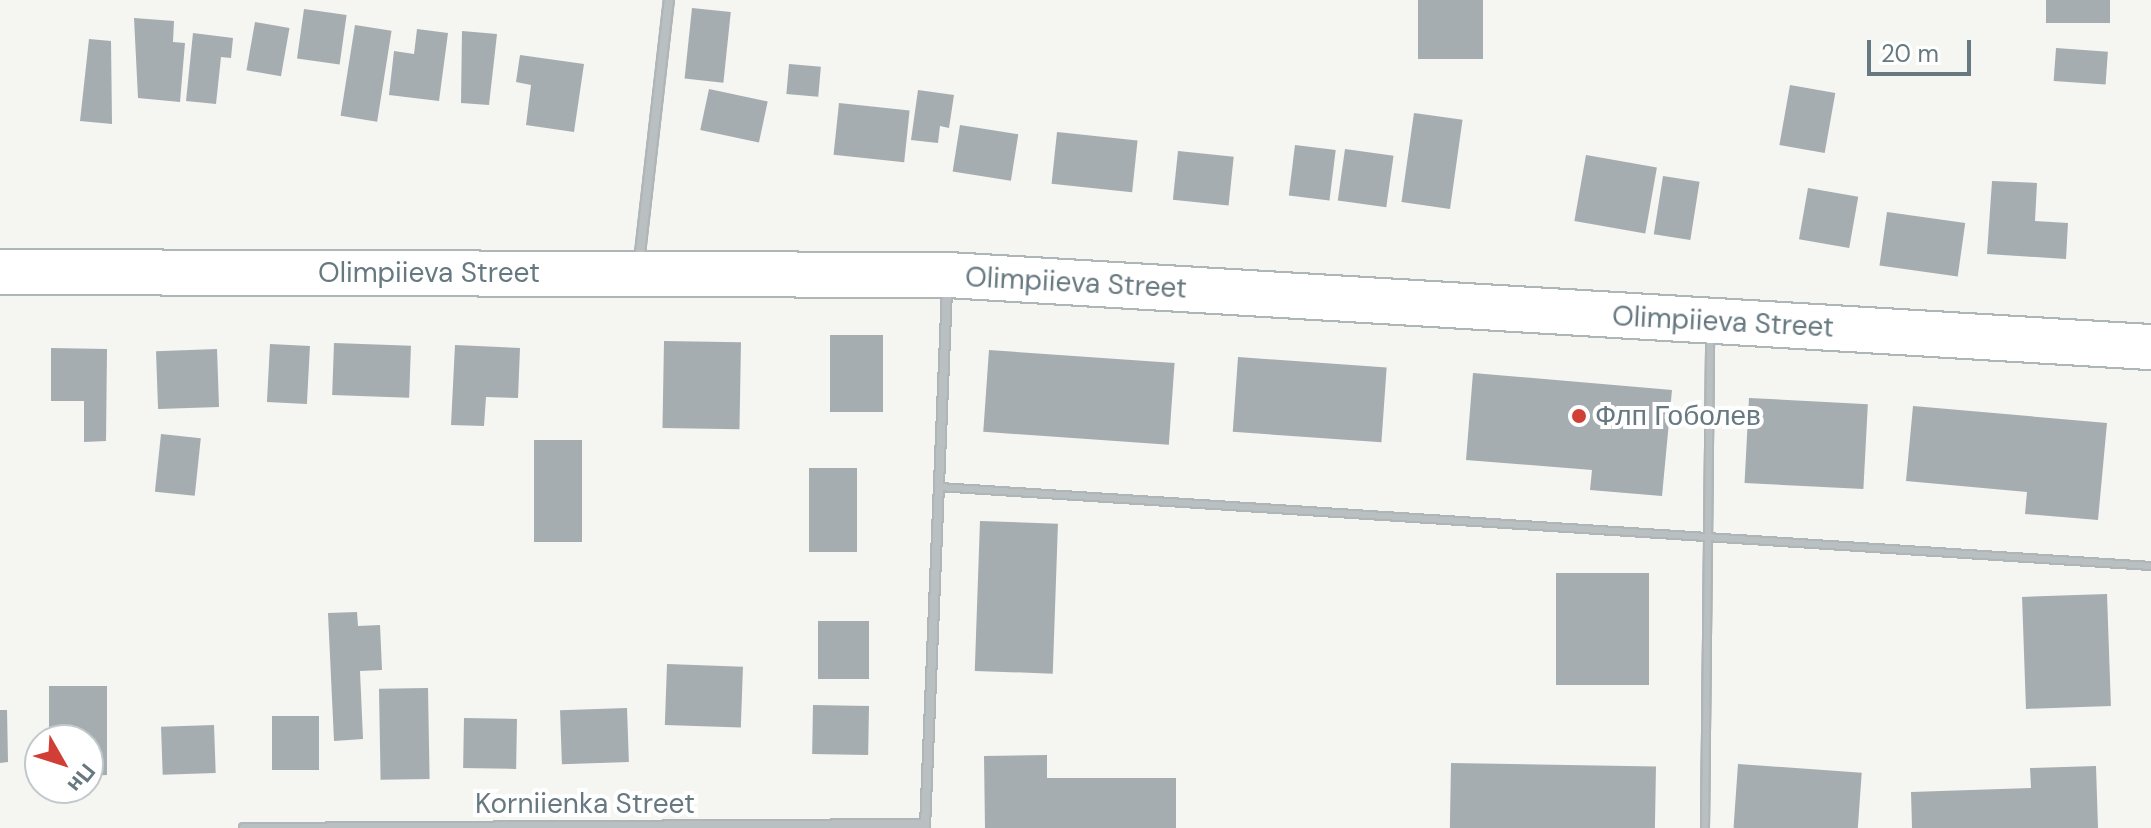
<!DOCTYPE html>
<html>
<head>
<meta charset="utf-8">
<style>
  body { margin:0 }
  #map { position:relative; width:2151px; height:828px; overflow:hidden; background:#f5f5f2; font-family:"DM Sans",sans-serif }
  div>[style] { position:absolute }
  [style*='--x'] { left:calc(var(--x)*1px); top:calc(var(--y)*1px); width:calc(var(--w)*1px); rotate:calc(var(--a)*1deg) }
  .building>* { inset:0; background:#a5adb1; transform-origin:0 0 }
  .roads { filter:drop-shadow(2px 0 #afb6b8) drop-shadow(-2px 0 #afb6b8) drop-shadow(0 2px #afb6b8) drop-shadow(0 -2px #afb6b8) }
  .service>* { height:6px; margin:-3px; padding:0 3px; transform-origin:3px; border-radius:3px; background:#bac0c2 }
  .minor>* { height:8px; margin:-4px; padding:0 4px; transform-origin:4px; border-radius:4px; background:#bac0c2 }
  .secondary>* { height:44px; margin:-22px; padding:0 22px; transform-origin:22px; border-radius:22px; background:#fff }
  .dots>* { width:22px; height:22px; translate:-50% -50%; box-sizing:border-box; border:4px solid #fff; border-radius:50% }
  span { translate:-50% -50%; white-space:nowrap; text-align:center; line-height:1.15; -webkit-text-stroke:8px #fff; paint-order:stroke }
  .street-label { font-size:28px; color:#677980 }
  .poi-label { font-size:28px; color:#677980 }
  .left { translate:0 -50%; text-align:left }
  .north { position:absolute; left:24px; top:724px; width:80px; height:80px; box-sizing:border-box; background:#fff; border:2px solid #c2c9cc; border-radius:50%; rotate:129deg; font-size:22px; font-weight:700; line-height:32px; text-align:center; color:#677980 }
  .north::after { content:''; display:block; margin:auto; width:28px; height:36px; background:#d13e36; clip-path:polygon(50% 0,100% 100%,50% 72%,0 100%) }
  .scale { position:absolute; left:1867px; top:40px; width:104px; height:36px; box-sizing:border-box; border:4px solid #677980; border-top:0; padding-left:10px; font-size:24px; line-height:28px; white-space:nowrap; color:#677980; -webkit-text-stroke:6px #fff; paint-order:stroke }
</style>
</head>
<body>
<div id="map">
  <div class="building">
    <i style="left:1418px;top:0;width:65px;height:59px"></i>
    <i style="left:2046px;top:0;width:64px;height:23px"></i>
    <i style="left:692px;top:8px;width:39px;height:71px;rotate:6deg"></i>
    <i style="left:304px;top:9px;width:43px;height:50px;rotate:8deg"></i>
    <i style="clip-path:polygon(134px 18px,174px 21px,173px 42px,185px 43px,180px 102px,138px 98px)"></i>
    <i style="left:255px;top:22px;width:35px;height:49px;rotate:10deg"></i>
    <i style="left:355px;top:25px;width:37px;height:92px;rotate:9deg"></i>
    <i style="clip-path:polygon(417px 29px,448px 33px,439px 101px,389px 95px,394px 51px,414px 54px)"></i>
    <i style="clip-path:polygon(462px 31px,497px 34px,489px 105px,461px 103px)"></i>
    <i style="clip-path:polygon(193px 33px,233px 38px,231px 58px,221px 57px,216px 104px,186px 101px)"></i>
    <i style="clip-path:polygon(89px 39px,111px 41px,112px 124px,80px 121px)"></i>
    <i style="left:2056px;top:48px;width:52px;height:33px;rotate:4deg"></i>
    <i style="clip-path:polygon(520px 55px,584px 64px,574px 132px,526px 125px,531px 85px,516px 82px)"></i>
    <i style="left:789px;top:64px;width:32px;height:30px;rotate:5deg"></i>
    <i style="left:1790px;top:85px;width:46px;height:61px;rotate:10deg"></i>
    <i style="left:709px;top:89px;width:60px;height:42px;rotate:12deg"></i>
    <i style="clip-path:polygon(918px 90px,954px 95px,949px 128px,940px 126px,938px 143px,911px 140px)"></i>
    <i style="left:839px;top:103px;width:71px;height:52px;rotate:6deg"></i>
    <i style="left:1414px;top:113px;width:49px;height:90px;rotate:8deg"></i>
    <i style="left:960px;top:125px;width:59px;height:47px;rotate:9deg"></i>
    <i style="left:1057px;top:132px;width:81px;height:52px;rotate:6deg"></i>
    <i style="left:1295px;top:145px;width:41px;height:51px;rotate:7deg"></i>
    <i style="left:1345px;top:149px;width:49px;height:52px;rotate:8deg"></i>
    <i style="left:1178px;top:151px;width:56px;height:49px;rotate:6deg"></i>
    <i style="left:1586px;top:155px;width:72px;height:67px;rotate:10deg"></i>
    <i style="left:1663px;top:176px;width:37px;height:59px;rotate:9deg"></i>
    <i style="clip-path:polygon(1992px 181px,2037px 183px,2035px 221px,2068px 223px,2066px 259px,1987px 254px)"></i>
    <i style="left:1808px;top:188px;width:51px;height:52px;rotate:10deg"></i>
    <i style="left:1887px;top:212px;width:79px;height:54px;rotate:8deg"></i>
    <i style="left:883px;top:335px;width:77px;height:53px;rotate:90deg"></i>
    <i style="left:664px;top:341px;width:77px;height:87px;rotate:1deg"></i>
    <i style="left:334px;top:343px;width:77px;height:52px;rotate:2deg"></i>
    <i style="left:270px;top:344px;width:40px;height:58px;rotate:3deg"></i>
    <i style="clip-path:polygon(455px 345px,520px 348px,518px 398px,486px 397px,484px 426px,451px 425px)"></i>
    <i style="clip-path:polygon(51px 348px,107px 349px,106px 441px,84px 442px,84px 401px,51px 401px)"></i>
    <i style="left:217px;top:349px;width:58px;height:61px;rotate:88deg"></i>
    <i style="left:989px;top:350px;width:186px;height:82px;rotate:4deg"></i>
    <i style="left:1238px;top:357px;width:149px;height:75px;rotate:4deg"></i>
    <i style="clip-path:polygon(1473px 373px,1672px 390px,1662px 496px,1590px 490px,1592px 470px,1466px 460px)"></i>
    <i style="left:1749px;top:398px;width:119px;height:85px;rotate:3deg"></i>
    <i style="clip-path:polygon(1913px 406px,2107px 423px,2098px 520px,2025px 514px,2027px 492px,1906px 481px)"></i>
    <i style="left:161px;top:434px;width:40px;height:58px;rotate:6deg"></i>
    <i style="left:582px;top:440px;width:102px;height:48px;rotate:90deg"></i>
    <i style="left:809px;top:468px;width:48px;height:84px"></i>
    <i style="left:980px;top:521px;width:78px;height:150px;rotate:2deg"></i>
    <i style="left:1556px;top:573px;width:93px;height:112px"></i>
    <i style="left:2107px;top:594px;width:112px;height:85px;rotate:88deg"></i>
    <i style="clip-path:polygon(357px 612px,358px 626px,380px 625px,382px 670px,360px 671px,363px 739px,334px 741px,328px 613px)"></i>
    <i style="left:818px;top:621px;width:51px;height:58px"></i>
    <i style="left:667px;top:664px;width:76px;height:61px;rotate:2deg"></i>
    <i style="clip-path:polygon(49px 686px,107px 686px,107px 775px,88px 776px,88px 740px,49px 740px)"></i>
    <i style="left:428px;top:688px;width:91px;height:49px;rotate:89deg"></i>
    <i style="left:813px;top:705px;width:56px;height:49px;rotate:1deg"></i>
    <i style="left:627px;top:708px;width:54px;height:67px;rotate:88deg"></i>
    <i style="clip-path:polygon(0 710px,7px 710px,8px 762px,0 763px)"></i>
    <i style="left:319px;top:716px;width:54px;height:47px;rotate:90deg"></i>
    <i style="left:464px;top:718px;width:53px;height:50px;rotate:1deg"></i>
    <i style="left:214px;top:725px;width:48px;height:53px;rotate:88deg"></i>
    <i style="clip-path:polygon(1047px 755px,1047px 778px,1176px 778px,1176px 828px,985px 828px,984px 756px)"></i>
    <i style="left:1451px;top:763px;width:205px;height:65px;rotate:1deg"></i>
    <i style="left:1738px;top:764px;width:124px;height:64px;rotate:4deg"></i>
    <i style="clip-path:polygon(2096px 766px,2098px 828px,1912px 828px,1911px 792px,2031px 788px,2030px 768px)"></i>
  </div>
  <div class="roads">
    <div class="service">
      <i style="--x:939;--y:487;--w:1215;--a:3.73"></i>
      <i style="--x:1705;--y:828;--w:492;--a:-89.4"></i>
    </div>
    <div class="minor">
      <i style="--x:639;--y:262;--w:264;--a:-83.5"></i>
      <i style="--x:925;--y:827;--w:538;--a:-87.66"></i>
      <i style="--x:244;--y:828;--w:681;--a:-0.34"></i>
    </div>
    <div class="secondary">
      <i style="--x:0;--y:272;--w:948;--a:0.18"></i>
      <i style="--x:948;--y:275;--w:1205;--a:3.43"></i>
    </div>
  </div>
  <div class="dots">
    <i style="left:1579px;top:416px;background:#d13e36"></i>
  </div>
  <div class="street-label">
    <span style="left:429px;top:273px">Olimpiieva Street</span>
    <span style="left:1076px;top:283px;rotate:3deg">Olimpiieva Street</span>
    <span style="left:1723px;top:322px;rotate:3deg">Olimpiieva Street</span>
    <span style="left:585px;top:804px">Korniienka Street</span>
  </div>
  <div class="poi-label">
    <span class="left" style="left:1595px;top:416px">Флп Гоболев</span>
  </div>
  <div class="north">Пн</div>
  <div class="scale">20 m</div>
</div>
</body>
</html>
